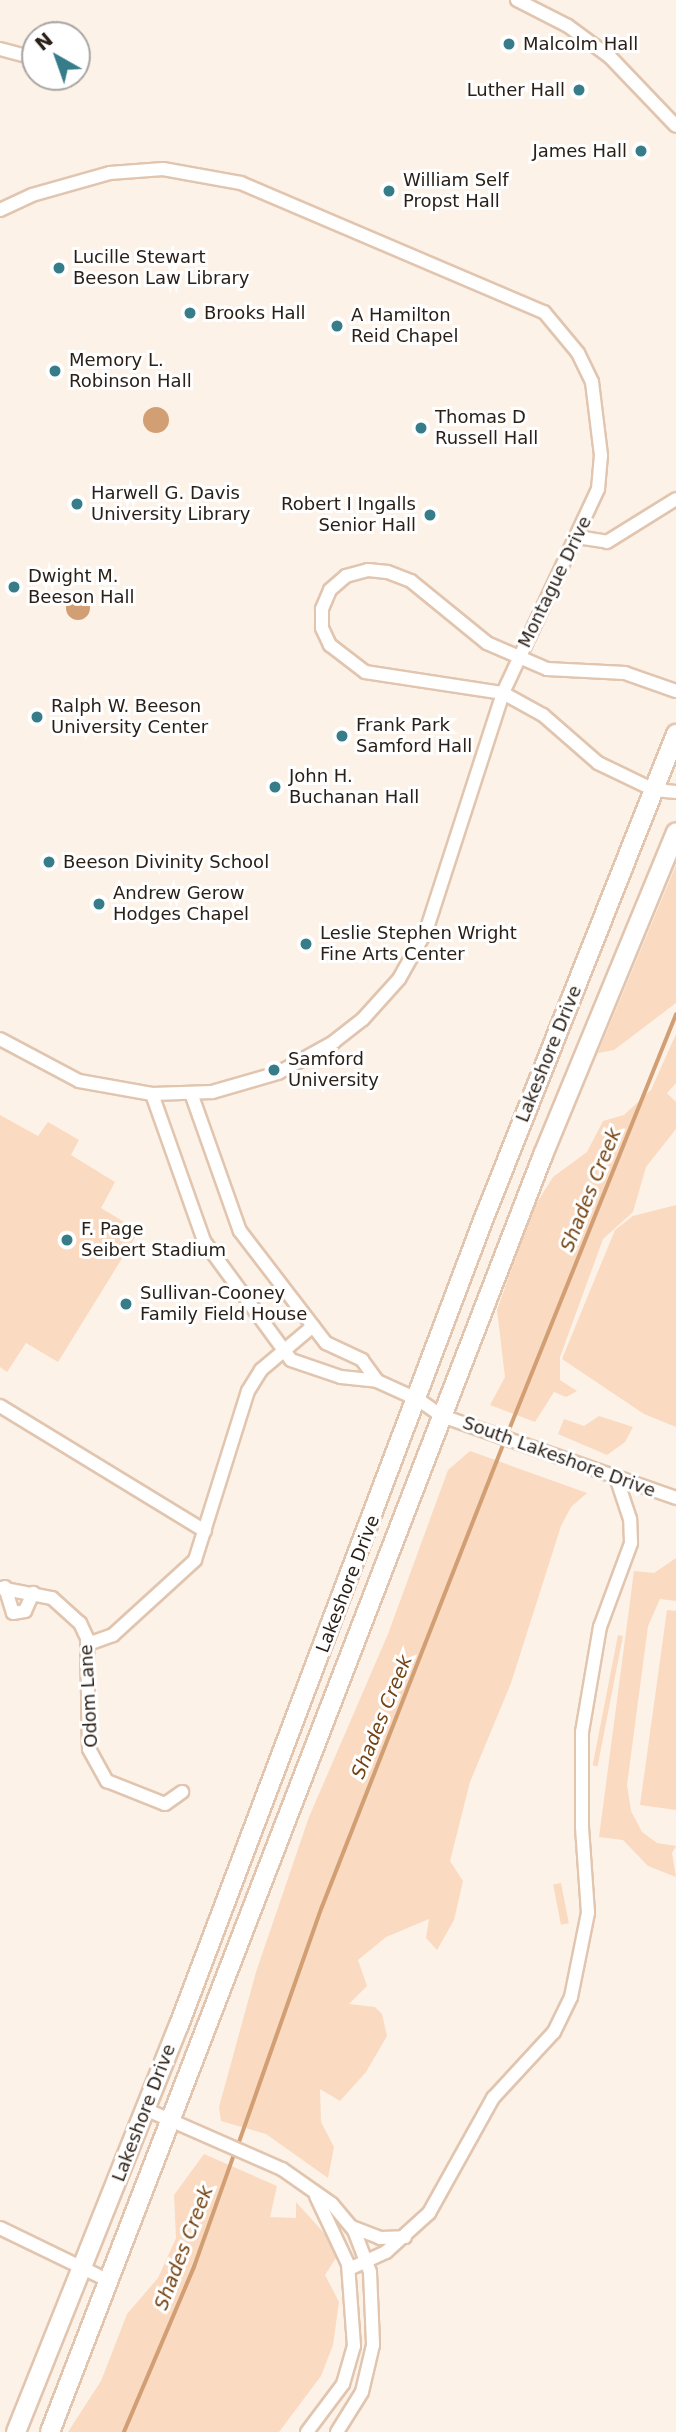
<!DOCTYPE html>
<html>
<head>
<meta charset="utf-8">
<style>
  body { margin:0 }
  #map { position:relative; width:676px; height:2432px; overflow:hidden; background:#fdf2e8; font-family:"DejaVu Sans",sans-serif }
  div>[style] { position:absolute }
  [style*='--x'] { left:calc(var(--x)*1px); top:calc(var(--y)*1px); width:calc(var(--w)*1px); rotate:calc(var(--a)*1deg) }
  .green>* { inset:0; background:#fadac0; transform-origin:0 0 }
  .water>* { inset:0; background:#d29f74 }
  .round { border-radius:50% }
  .stream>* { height:3.5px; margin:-1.75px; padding:0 1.75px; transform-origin:1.75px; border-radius:1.75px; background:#d29f74 }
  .roads { filter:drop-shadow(2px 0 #e1c5af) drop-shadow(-2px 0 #e1c5af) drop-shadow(0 2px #e1c5af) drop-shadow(0 -2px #e1c5af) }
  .street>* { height:12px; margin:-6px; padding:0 6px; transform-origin:6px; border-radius:6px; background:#fff }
  .secondary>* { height:18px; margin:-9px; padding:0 9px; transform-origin:9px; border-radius:9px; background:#fff }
  .dots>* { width:19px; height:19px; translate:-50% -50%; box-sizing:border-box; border:4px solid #fff; border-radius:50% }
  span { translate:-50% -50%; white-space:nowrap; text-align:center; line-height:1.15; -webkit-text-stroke:6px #fff; paint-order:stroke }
  .poi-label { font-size:18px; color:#2a2018 }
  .left { translate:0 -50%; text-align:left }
  .right { translate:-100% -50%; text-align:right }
  .street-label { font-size:18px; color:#2a2018 }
  .water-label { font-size:19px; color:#744311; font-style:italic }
  .north { position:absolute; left:21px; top:21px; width:70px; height:70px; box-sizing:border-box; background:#fff; border:2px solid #aaa6a3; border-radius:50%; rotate:320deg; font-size:19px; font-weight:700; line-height:28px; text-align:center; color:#2a2018 }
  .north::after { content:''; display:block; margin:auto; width:24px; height:32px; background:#367c89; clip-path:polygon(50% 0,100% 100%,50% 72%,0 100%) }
</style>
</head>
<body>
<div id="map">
  <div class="green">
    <i style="clip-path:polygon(676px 865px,676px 1003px,614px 1050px,598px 1053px)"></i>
    <i style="clip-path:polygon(676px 1034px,676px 1083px,667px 1093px,676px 1102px,676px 1129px,646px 1167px,633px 1212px,603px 1239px,560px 1357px,560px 1380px,577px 1391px,566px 1397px,554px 1392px,535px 1422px,490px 1405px,505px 1377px,497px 1310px,533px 1209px,553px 1177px,587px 1152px,603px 1121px,624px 1115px,651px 1090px)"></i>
    <i style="clip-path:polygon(0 1115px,38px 1136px,48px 1122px,79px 1140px,71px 1155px,115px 1182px,101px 1208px,139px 1231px,58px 1362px,26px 1343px,7px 1372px,0 1367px)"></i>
    <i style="clip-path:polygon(676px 1205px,676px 1427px,644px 1414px,562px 1359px,615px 1230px,633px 1216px)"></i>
    <i style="clip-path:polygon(599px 1416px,633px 1427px,625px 1442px,607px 1455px,558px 1434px,564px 1419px,584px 1426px)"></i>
    <i style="clip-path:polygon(470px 1451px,587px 1493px,571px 1507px,561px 1526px,511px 1683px,470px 1782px,450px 1861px,463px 1881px,454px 1920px,437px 1950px,426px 1938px,429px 1919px,386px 1937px,358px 1960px,367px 1986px,349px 2004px,375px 2007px,382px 2014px,387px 2036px,366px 2072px,340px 2101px,320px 2089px,321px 2122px,334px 2147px,328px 2178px,266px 2134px,221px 2121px,219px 2107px,256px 1972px,309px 1817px,388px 1634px,448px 1470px)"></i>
    <i style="clip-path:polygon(676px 1558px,676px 1601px,660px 1599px,648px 1626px,627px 1785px,631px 1811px,642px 1832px,657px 1843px,676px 1846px,672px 1853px,676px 1877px,648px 1866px,623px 1840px,599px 1837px,634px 1571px,654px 1573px)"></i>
    <i style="clip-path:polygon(667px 1610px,676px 1611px,676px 1810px,640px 1805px)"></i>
    <i style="left:618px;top:1635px;width:5px;height:133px;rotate:11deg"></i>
    <i style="left:561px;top:1883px;width:41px;height:8px;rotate:79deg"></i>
    <i style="clip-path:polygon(204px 2154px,277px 2186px,270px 2217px,296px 2218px,296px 2202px,324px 2233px,336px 2258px,325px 2275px,339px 2302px,333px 2345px,321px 2376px,279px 2432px,68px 2432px,101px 2381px,127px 2314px,158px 2278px,176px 2238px,174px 2195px)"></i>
  </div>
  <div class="water">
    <i class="round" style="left:143px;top:407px;width:26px;height:26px"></i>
    <i class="round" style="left:66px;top:596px;width:24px;height:24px"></i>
  </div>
  <div class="stream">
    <i style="--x:507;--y:1435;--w:453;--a:-68.1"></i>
    <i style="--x:238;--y:2145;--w:252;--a:-70.6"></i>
    <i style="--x:322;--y:1907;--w:499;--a:-68.6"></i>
    <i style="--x:124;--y:2432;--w:179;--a:-67"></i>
    <i style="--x:194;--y:2267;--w:122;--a:-70.4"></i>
  </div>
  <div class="roads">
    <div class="street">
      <i style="--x:517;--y:0;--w:57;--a:27"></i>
      <i style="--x:568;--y:26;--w:52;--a:36.4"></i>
      <i style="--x:610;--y:57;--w:95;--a:46.3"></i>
      <i style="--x:0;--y:49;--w:35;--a:15"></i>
      <i style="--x:0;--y:210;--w:35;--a:-25"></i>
      <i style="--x:32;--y:195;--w:81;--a:-15.8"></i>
      <i style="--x:110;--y:173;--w:53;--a:-4.3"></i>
      <i style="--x:163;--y:169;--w:79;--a:10.2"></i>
      <i style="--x:241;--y:183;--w:329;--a:23.1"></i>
      <i style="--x:544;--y:312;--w:53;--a:50.3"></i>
      <i style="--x:578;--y:353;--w:32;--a:64"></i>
      <i style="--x:592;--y:382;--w:74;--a:83"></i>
      <i style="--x:601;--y:455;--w:34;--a:95"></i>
      <i style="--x:598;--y:489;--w:225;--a:115"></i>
      <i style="--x:503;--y:693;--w:248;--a:107.9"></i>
      <i style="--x:427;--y:929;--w:57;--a:119.2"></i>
      <i style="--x:399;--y:979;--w:54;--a:132"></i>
      <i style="--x:363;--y:1019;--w:37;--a:142"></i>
      <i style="--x:334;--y:1042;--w:64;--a:151"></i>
      <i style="--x:278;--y:1073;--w:69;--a:163.9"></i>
      <i style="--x:212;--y:1092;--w:60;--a:178.1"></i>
      <i style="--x:152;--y:1094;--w:74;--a:-169.9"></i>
      <i style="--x:79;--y:1081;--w:89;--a:-152"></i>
      <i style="--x:577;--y:537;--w:30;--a:9"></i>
      <i style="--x:607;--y:542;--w:81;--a:-31.9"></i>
      <i style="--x:676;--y:691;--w:54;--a:-160.6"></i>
      <i style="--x:625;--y:673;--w:78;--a:-177.1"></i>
      <i style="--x:547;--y:669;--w:65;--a:-156.6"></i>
      <i style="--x:487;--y:643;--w:98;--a:-140.8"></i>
      <i style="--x:411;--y:581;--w:26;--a:-159"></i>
      <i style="--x:387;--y:572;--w:19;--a:-174"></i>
      <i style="--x:368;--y:570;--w:23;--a:165"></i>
      <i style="--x:346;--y:576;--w:21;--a:139"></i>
      <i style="--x:330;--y:590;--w:21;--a:113"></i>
      <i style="--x:322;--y:609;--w:19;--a:90"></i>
      <i style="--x:322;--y:628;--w:19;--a:65"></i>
      <i style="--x:330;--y:645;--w:44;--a:37.6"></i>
      <i style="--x:365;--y:672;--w:140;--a:8.7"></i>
      <i style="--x:503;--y:693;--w:46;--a:28.8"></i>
      <i style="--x:543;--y:715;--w:73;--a:41.1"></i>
      <i style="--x:598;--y:763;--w:62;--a:25.7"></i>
      <i style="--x:654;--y:790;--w:22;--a:5"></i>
      <i style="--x:191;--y:1093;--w:146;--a:70.5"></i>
      <i style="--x:240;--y:1231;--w:141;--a:52.5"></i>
      <i style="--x:326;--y:1343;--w:40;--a:25"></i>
      <i style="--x:362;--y:1360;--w:26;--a:54"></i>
      <i style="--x:152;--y:1094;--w:156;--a:70.5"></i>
      <i style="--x:204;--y:1241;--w:147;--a:53.8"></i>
      <i style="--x:291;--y:1360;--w:53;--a:18.8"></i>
      <i style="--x:341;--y:1377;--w:36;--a:6"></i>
      <i style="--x:377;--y:1381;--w:46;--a:24.3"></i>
      <i style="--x:419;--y:1400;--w:28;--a:35"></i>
      <i style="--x:442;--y:1416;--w:248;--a:19.3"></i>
      <i style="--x:0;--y:1406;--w:240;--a:31.4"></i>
      <i style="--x:5;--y:1587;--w:27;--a:73"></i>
      <i style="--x:13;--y:1613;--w:12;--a:-9"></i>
      <i style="--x:25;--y:1611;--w:20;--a:-66"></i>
      <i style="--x:0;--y:1588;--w:53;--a:10.9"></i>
      <i style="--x:52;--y:1598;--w:38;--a:42"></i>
      <i style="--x:80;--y:1623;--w:17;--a:65"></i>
      <i style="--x:87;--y:1638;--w:111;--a:89"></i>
      <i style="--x:89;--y:1749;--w:37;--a:61"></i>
      <i style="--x:107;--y:1781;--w:62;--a:21.6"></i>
      <i style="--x:165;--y:1804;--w:21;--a:-35"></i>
      <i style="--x:88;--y:1644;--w:27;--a:-20"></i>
      <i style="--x:113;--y:1635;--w:111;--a:-42.4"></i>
      <i style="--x:195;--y:1560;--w:177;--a:-72.6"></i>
      <i style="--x:248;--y:1391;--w:25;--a:-58"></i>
      <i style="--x:261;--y:1370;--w:68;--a:-40.2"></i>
      <i style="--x:145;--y:2109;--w:150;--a:23.7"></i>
      <i style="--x:282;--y:2169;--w:61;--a:35"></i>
      <i style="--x:332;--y:2204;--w:34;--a:50"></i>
      <i style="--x:354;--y:2230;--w:45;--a:69.1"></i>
      <i style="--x:370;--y:2272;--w:73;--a:87.6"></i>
      <i style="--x:373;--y:2345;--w:48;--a:103.2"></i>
      <i style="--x:362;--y:2392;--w:47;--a:122"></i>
      <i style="--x:352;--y:2227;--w:30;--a:21"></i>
      <i style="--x:380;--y:2238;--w:25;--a:-2"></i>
      <i style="--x:0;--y:2228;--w:123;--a:25.9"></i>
      <i style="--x:349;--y:2269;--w:41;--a:-24.7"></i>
      <i style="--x:386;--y:2252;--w:58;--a:-42.2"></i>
      <i style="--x:429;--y:2213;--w:132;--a:-60.9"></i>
      <i style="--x:493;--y:2098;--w:90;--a:-47.3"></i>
      <i style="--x:554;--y:2032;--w:39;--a:-64"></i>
      <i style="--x:571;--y:1997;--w:86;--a:-78.6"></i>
      <i style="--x:588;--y:1913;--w:86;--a:-94"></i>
      <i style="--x:582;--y:1827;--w:95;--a:-90"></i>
      <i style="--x:582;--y:1732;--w:107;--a:-80.3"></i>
      <i style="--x:600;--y:1627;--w:90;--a:-69.7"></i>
      <i style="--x:631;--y:1543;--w:24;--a:-92"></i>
      <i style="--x:630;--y:1519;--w:44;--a:-108.4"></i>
      <i style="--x:307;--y:2432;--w:60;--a:-53.1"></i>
      <i style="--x:343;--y:2384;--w:40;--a:-74"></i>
      <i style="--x:354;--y:2346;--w:82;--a:-94.2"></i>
      <i style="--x:348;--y:2264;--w:75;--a:-115.2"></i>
    </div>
    <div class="secondary">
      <i style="--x:16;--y:2432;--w:438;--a:-68.2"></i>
      <i style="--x:179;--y:2025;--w:863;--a:-69.3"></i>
      <i style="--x:484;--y:1218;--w:521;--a:-68.36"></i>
      <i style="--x:50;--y:2432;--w:1369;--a:-68.89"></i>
      <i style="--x:543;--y:1155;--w:349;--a:-67.6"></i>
    </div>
  </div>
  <div class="dots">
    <i style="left:509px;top:44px;background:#367c89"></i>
    <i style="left:579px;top:90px;background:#367c89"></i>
    <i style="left:641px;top:151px;background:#367c89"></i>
    <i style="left:389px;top:191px;background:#367c89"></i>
    <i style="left:59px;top:268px;background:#367c89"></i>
    <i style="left:190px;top:313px;background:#367c89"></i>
    <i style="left:337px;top:326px;background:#367c89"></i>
    <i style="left:55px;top:371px;background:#367c89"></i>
    <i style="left:421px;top:428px;background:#367c89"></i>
    <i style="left:77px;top:504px;background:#367c89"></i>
    <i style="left:430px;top:515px;background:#367c89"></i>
    <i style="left:14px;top:587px;background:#367c89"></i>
    <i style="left:37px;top:717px;background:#367c89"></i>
    <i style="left:342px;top:736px;background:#367c89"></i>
    <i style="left:275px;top:787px;background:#367c89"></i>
    <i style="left:49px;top:862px;background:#367c89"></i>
    <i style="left:99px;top:904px;background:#367c89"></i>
    <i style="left:306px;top:944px;background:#367c89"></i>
    <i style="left:274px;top:1070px;background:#367c89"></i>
    <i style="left:67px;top:1240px;background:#367c89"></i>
    <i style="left:126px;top:1304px;background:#367c89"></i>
  </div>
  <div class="poi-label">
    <span class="left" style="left:523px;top:44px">Malcolm Hall</span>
    <span class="right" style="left:565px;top:90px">Luther Hall</span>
    <span class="right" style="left:627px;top:151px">James Hall</span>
    <span class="left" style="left:403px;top:191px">William Self<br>Propst Hall</span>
    <span class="left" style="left:73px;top:268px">Lucille Stewart<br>Beeson Law Library</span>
    <span class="left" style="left:204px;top:313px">Brooks Hall</span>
    <span class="left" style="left:351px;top:326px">A Hamilton<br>Reid Chapel</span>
    <span class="left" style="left:69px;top:371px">Memory L.<br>Robinson Hall</span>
    <span class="left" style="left:435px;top:428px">Thomas D<br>Russell Hall</span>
    <span class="left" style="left:91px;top:504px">Harwell G. Davis<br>University Library</span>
    <span class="right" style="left:416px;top:515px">Robert I Ingalls<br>Senior Hall</span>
    <span class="left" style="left:28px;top:587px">Dwight M.<br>Beeson Hall</span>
    <span class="left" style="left:51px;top:717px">Ralph W. Beeson<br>University Center</span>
    <span class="left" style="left:356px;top:736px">Frank Park<br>Samford Hall</span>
    <span class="left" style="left:289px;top:787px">John H.<br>Buchanan Hall</span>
    <span class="left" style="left:63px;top:862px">Beeson Divinity School</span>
    <span class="left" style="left:113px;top:904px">Andrew Gerow<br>Hodges Chapel</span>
    <span class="left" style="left:320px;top:944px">Leslie Stephen Wright<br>Fine Arts Center</span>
    <span class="left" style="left:288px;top:1070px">Samford<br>University</span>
    <span class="left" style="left:81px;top:1240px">F. Page<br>Seibert Stadium</span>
    <span class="left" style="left:140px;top:1304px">Sullivan-Cooney<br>Family Field House</span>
  </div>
  <div class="street-label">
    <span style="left:555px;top:582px;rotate:-64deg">Montague Drive</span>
    <span style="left:549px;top:1054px;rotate:-68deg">Lakeshore Drive</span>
    <span style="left:559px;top:1457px;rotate:20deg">South Lakeshore Drive</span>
    <span style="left:348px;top:1584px;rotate:-69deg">Lakeshore Drive</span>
    <span style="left:89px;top:1696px;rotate:-93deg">Odom Lane</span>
    <span style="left:144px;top:2113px;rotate:-69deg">Lakeshore Drive</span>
  </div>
  <div class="water-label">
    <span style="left:591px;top:1190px;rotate:-68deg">Shades Creek</span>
    <span style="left:382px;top:1717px;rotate:-68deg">Shades Creek</span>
    <span style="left:184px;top:2248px;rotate:-69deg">Shades Creek</span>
  </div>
  <div class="north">N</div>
</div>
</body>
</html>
